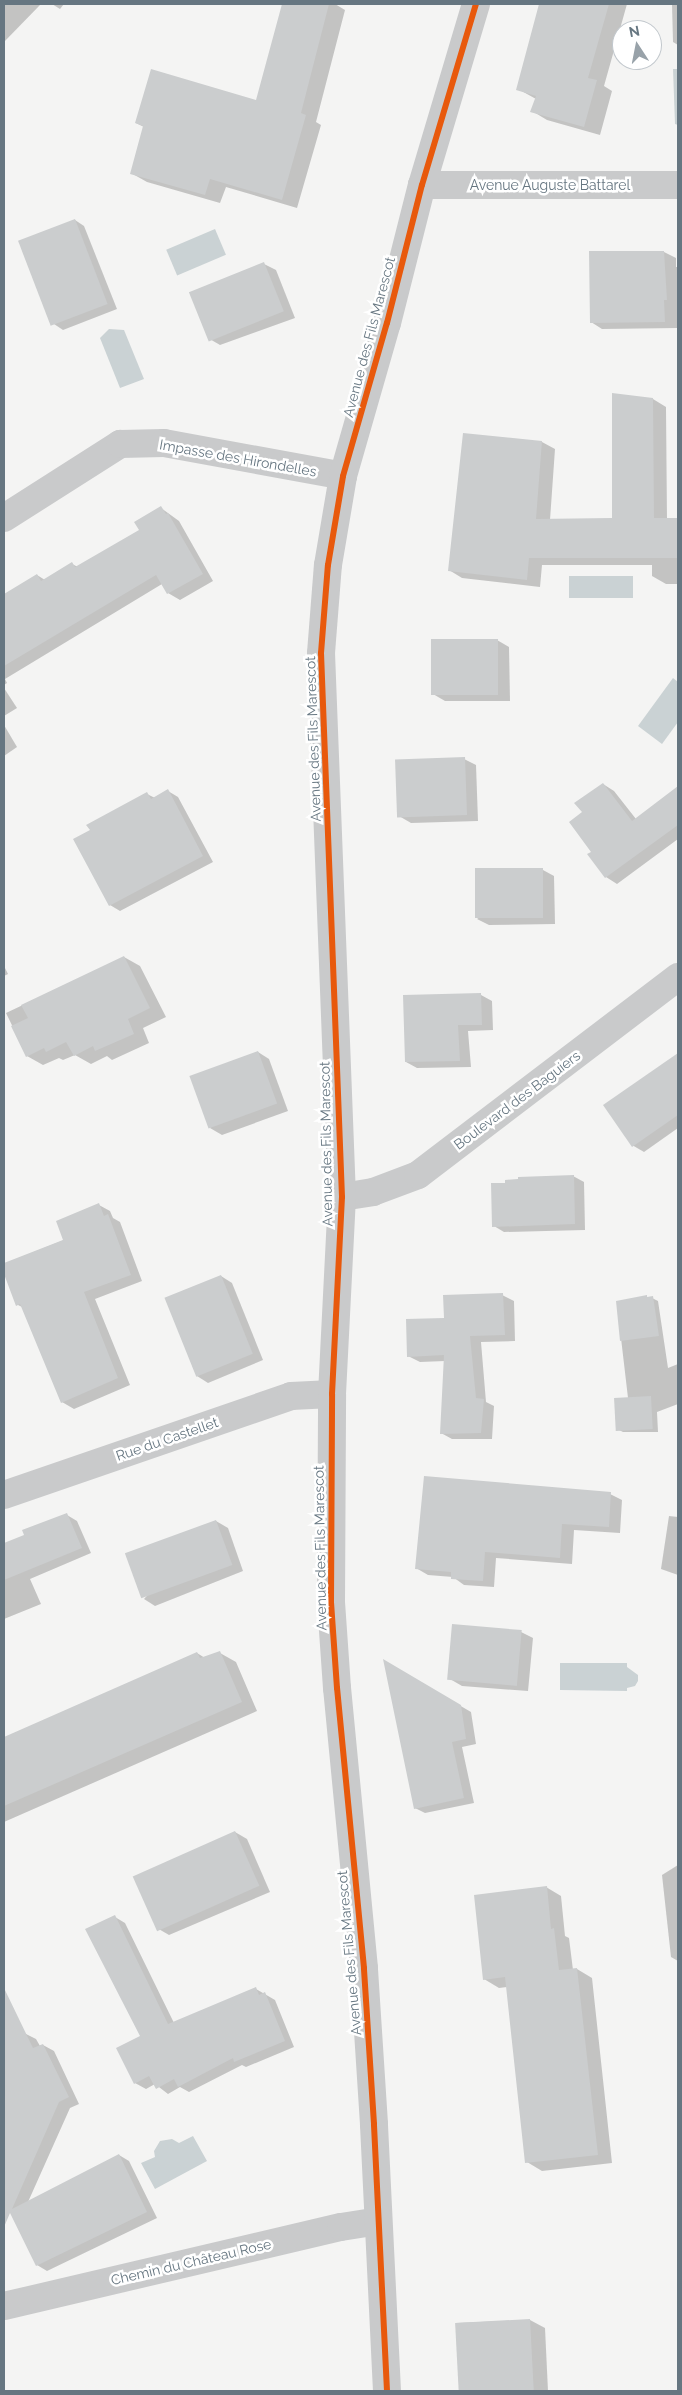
<!DOCTYPE html>
<html>
<head>
<meta charset="utf-8">
<style>
  body { margin:0 }
  #map { position:relative; width:682px; height:2395px; overflow:hidden; background:#f4f4f3; font-family:Raleway,sans-serif }
  div>[style] { position:absolute }
  [style*='--x'] { left:calc(var(--x)*1px); top:calc(var(--y)*1px); width:calc(var(--w)*1px); rotate:calc(var(--a)*1deg) }
  .water>* { inset:0; background:#cad2d4; transform-origin:0 0 }
  .shadow>* { inset:0; background:#0003 }
  .building>* { inset:0; background:#cbcdce; transform-origin:0 0 }
  .minor>* { height:28px; margin:-14px; padding:0 14px; transform-origin:14px; border-radius:14px; background:#c9cacb }
  .cycleway>* { height:6px; margin:-3px; padding:0 3px; transform-origin:3px; border-radius:3px; background:#e8590c }
  span { translate:-50% -50%; white-space:nowrap; text-align:center; line-height:1.15; -webkit-text-stroke:5px #fff; paint-order:stroke }
  .street-label { font-size:14px; color:#667681 }
  .frame { position:absolute; inset:0; border:5px solid #667681; pointer-events:none }
  .north { position:absolute; left:612px; top:20px; width:50px; height:50px; box-sizing:border-box; background:#fff; border:1px solid #c2c8cd; border-radius:50%; rotate:349deg; font-size:14px; font-weight:700; line-height:20px; text-align:center; color:#667681 }
  .north::after { content:''; display:block; margin:auto; width:18px; height:22px; background:#98a2a9; clip-path:polygon(50% 0,100% 100%,50% 72%,0 100%) }
</style>
</head>
<body>
<div id="map">
  <div class="water">
    <i style="clip-path:polygon(673px 69px,678px 69px,678px 125px,675px 124px)"></i>
    <i style="left:215px;top:229px;width:28px;height:53px;rotate:67deg"></i>
    <i style="clip-path:polygon(109px 329px,124px 330px,144px 379px,120px 388px,100px 338px)"></i>
    <i style="left:569px;top:576px;width:64px;height:22px"></i>
    <i style="clip-path:polygon(673px 678px,678px 682px,678px 722px,662px 744px,638px 726px)"></i>
    <i style="clip-path:polygon(560px 1663px,627px 1663px,627px 1667px,638px 1675px,638px 1681px,635px 1686px,627px 1688px,627px 1691px,560px 1690px)"></i>
    <i style="clip-path:polygon(193px 2136px,207px 2161px,155px 2189px,141px 2163px,155px 2157px,154px 2151px,160px 2141px,172px 2139px,179px 2143px)"></i>
  </div>
  <div class="shadow">
    <i style="clip-path:polygon(4px 4px,41px 4px,4px 42px)"></i>
    <i style="clip-path:polygon(52px 4px,64px 4px,60px 9px)"></i>
    <i style="clip-path:polygon(283px 4px,335px 4px,345px 10px,316px 122px,321px 125px,297px 208px,226px 187px,220px 203px,147px 182px,131px 173px,144px 127px,136px 123px,257px 101px)"></i>
    <i style="clip-path:polygon(547px 4px,627px 4px,604px 86px,612px 91px,600px 135px,547px 120px,532px 111px,536px 99px,518px 89px)"></i>
    <i style="clip-path:polygon(672px 4px,678px 4px,678px 45px,673px 42px)"></i>
    <i style="clip-path:polygon(75px 220px,84px 226px,117px 309px,63px 330px,54px 324px)"></i>
    <i style="clip-path:polygon(664px 252px,676px 258px,676px 267px,678px 267px,678px 328px,602px 329px,591px 322px)"></i>
    <i style="clip-path:polygon(264px 264px,276px 270px,295px 318px,220px 345px,208px 338px)"></i>
    <i style="clip-path:polygon(653px 399px,666px 407px,667px 519px,678px 519px,678px 584px,666px 584px,652px 576px,652px 565px,542px 565px,540px 587px,462px 578px,449px 570px,464px 435px,542px 442px,555px 449px,550px 520px,613px 519px)"></i>
    <i style="clip-path:polygon(161px 508px,179px 521px,213px 581px,180px 600px,168px 593px,162px 584px,5px 679px,7px 683px,4px 685px,4px 612px,13px 606px,37px 575px,45px 580px,72px 564px,78px 567px,140px 531px)"></i>
    <i style="clip-path:polygon(497px 640px,509px 647px,510px 701px,445px 701px,433px 694px)"></i>
    <i style="clip-path:polygon(4px 688px,17px 708px,4px 716px)"></i>
    <i style="clip-path:polygon(4px 725px,17px 747px,4px 756px)"></i>
    <i style="clip-path:polygon(464px 759px,476px 765px,478px 821px,411px 823px,399px 816px)"></i>
    <i style="clip-path:polygon(603px 784px,614px 791px,636px 819px,678px 789px,678px 839px,617px 884px,606px 877px,592px 852px,584px 812px)"></i>
    <i style="clip-path:polygon(168px 791px,178px 797px,213px 862px,120px 911px,110px 905px,147px 794px,155px 798px)"></i>
    <i style="clip-path:polygon(543px 870px,554px 876px,555px 924px,489px 925px,477px 919px)"></i>
    <i style="clip-path:polygon(124px 957px,140px 966px,166px 1017px,143px 1028px,149px 1043px,112px 1060px,107px 1056px,91px 1064px,75px 1055px,63px 1060px,59px 1058px,43px 1065px,27px 1056px,6px 1013px)"></i>
    <i style="clip-path:polygon(4px 966px,8px 974px,4px 976px)"></i>
    <i style="clip-path:polygon(481px 995px,492px 1001px,493px 1030px,468px 1031px,471px 1067px,417px 1068px,406px 1062px,404px 997px)"></i>
    <i style="clip-path:polygon(258px 1052px,269px 1059px,288px 1111px,222px 1135px,210px 1128px)"></i>
    <i style="clip-path:polygon(678px 1054px,678px 1128px,644px 1152px,632px 1145px,605px 1106px)"></i>
    <i style="clip-path:polygon(573px 1176px,584px 1182px,585px 1230px,504px 1232px,494px 1226px)"></i>
    <i style="clip-path:polygon(99px 1205px,110px 1211px,113px 1218px,120px 1222px,142px 1281px,95px 1299px,130px 1385px,74px 1409px,62px 1402px,22px 1307px,18px 1305px,4px 1271px,4px 1264px,64px 1240px)"></i>
    <i style="clip-path:polygon(221px 1276px,232px 1283px,263px 1360px,208px 1383px,197px 1376px)"></i>
    <i style="clip-path:polygon(502px 1295px,514px 1301px,515px 1341px,481px 1342px,486px 1402px,494px 1406px,492px 1439px,452px 1439px,441px 1433px,445px 1361px,420px 1362px,408px 1356px,445px 1319px)"></i>
    <i style="clip-path:polygon(652px 1298px,658px 1301px,668px 1368px,678px 1364px,678px 1404px,657px 1412px,658px 1432px,623px 1432px,617px 1429px,628px 1398px,617px 1304px)"></i>
    <i style="clip-path:polygon(610px 1494px,622px 1500px,620px 1533px,574px 1530px,572px 1564px,496px 1558px,494px 1587px,464px 1585px,453px 1577px,428px 1575px,416px 1568px)"></i>
    <i style="clip-path:polygon(67px 1515px,77px 1521px,91px 1553px,30px 1579px,41px 1604px,4px 1619px,4px 1545px,26px 1536px)"></i>
    <i style="clip-path:polygon(669px 1516px,678px 1517px,678px 1575px,661px 1569px)"></i>
    <i style="clip-path:polygon(216px 1521px,228px 1528px,243px 1571px,155px 1606px,144px 1599px)"></i>
    <i style="clip-path:polygon(521px 1632px,533px 1638px,528px 1691px,462px 1686px,450px 1679px)"></i>
    <i style="clip-path:polygon(197px 1653px,205px 1658px,220px 1653px,236px 1662px,257px 1711px,4px 1822px,4px 1738px)"></i>
    <i style="clip-path:polygon(385px 1662px,471px 1712px,476px 1744px,462px 1747px,474px 1803px,425px 1813px,415px 1808px)"></i>
    <i style="clip-path:polygon(235px 1832px,247px 1839px,270px 1892px,169px 1935px,157px 1928px)"></i>
    <i style="clip-path:polygon(678px 1865px,678px 1961px,671px 1957px,662px 1875px)"></i>
    <i style="clip-path:polygon(546px 1887px,561px 1896px,565px 1936px,569px 1938px,573px 1970px,577px 1969px,592px 1978px,612px 2163px,542px 2171px,527px 2162px,507px 1987px,499px 1988px,484px 1979px)"></i>
    <i style="clip-path:polygon(115px 1917px,125px 1923px,174px 2023px,256px 1989px,275px 2000px,294px 2047px,246px 2067px,242px 2065px,189px 2092px,180px 2087px,168px 2094px,155px 2084px,146px 2089px,135px 2083px,141px 2037px)"></i>
    <i style="clip-path:polygon(4px 1993px,24px 2033px,36px 2039px,40px 2046px,43px 2045px,54px 2051px,79px 2104px,70px 2108px,28px 2202px,119px 2155px,129px 2161px,157px 2218px,47px 2271px,37px 2265px,11px 2212px,4px 2215px)"></i>
    <i style="clip-path:polygon(530px 2320px,545px 2328px,548px 2391px,460px 2391px,456px 2323px)"></i>
  </div>
  <div class="building">
    <i style="clip-path:polygon(282px 4px,329px 4px,301px 113px,306px 115px,282px 200px,210px 179px,205px 195px,130px 174px,143px 126px,135px 123px,151px 69px,256px 100px)"></i>
    <i style="clip-path:polygon(539px 4px,609px 4px,588px 78px,597px 80px,584px 127px,530px 112px,536px 96px,516px 90px)"></i>
    <i style="left:75px;top:219px;width:91px;height:61px;rotate:69deg"></i>
    <i style="clip-path:polygon(589px 251px,664px 251px,667px 300px,664px 300px,665px 322px,590px 323px)"></i>
    <i style="left:264px;top:262px;width:53px;height:81px;rotate:68deg"></i>
    <i style="clip-path:polygon(612px 393px,653px 398px,654px 518px,678px 518px,678px 558px,529px 558px,527px 580px,448px 571px,463px 433px,542px 441px,536px 519px,612px 518px)"></i>
    <i style="clip-path:polygon(161px 506px,166px 514px,168px 513px,203px 574px,167px 594px,156px 575px,4px 666px,4px 594px,37px 574px,41px 581px,72px 562px,75px 567px,139px 530px,134px 522px)"></i>
    <i style="left:498px;top:639px;width:56px;height:67px;rotate:90deg"></i>
    <i style="left:465px;top:757px;width:58px;height:70px;rotate:88deg"></i>
    <i style="clip-path:polygon(603px 783px,632px 821px,678px 786px,678px 825px,605px 878px,587px 854px,591px 852px,569px 822px,582px 812px,574px 803px)"></i>
    <i style="clip-path:polygon(168px 789px,203px 856px,109px 906px,73px 839px,90px 830px,86px 825px,147px 792px,151px 799px)"></i>
    <i style="left:543px;top:868px;width:50px;height:68px;rotate:90deg"></i>
    <i style="clip-path:polygon(124px 956px,150px 1008px,128px 1019px,134px 1034px,95px 1051px,93px 1046px,74px 1056px,66px 1042px,46px 1052px,44px 1048px,26px 1057px,11px 1026px,28px 1018px,21px 1005px)"></i>
    <i style="clip-path:polygon(481px 993px,482px 1025px,458px 1025px,460px 1061px,405px 1062px,403px 995px)"></i>
    <i style="left:258px;top:1051px;width:56px;height:73px;rotate:70deg"></i>
    <i style="clip-path:polygon(678px 1053px,678px 1115px,632px 1147px,603px 1105px)"></i>
    <i style="clip-path:polygon(574px 1175px,575px 1224px,492px 1227px,491px 1183px,505px 1183px,505px 1180px,518px 1179px,518px 1177px)"></i>
    <i style="clip-path:polygon(99px 1203px,104px 1216px,108px 1214px,131px 1275px,84px 1292px,118px 1378px,61px 1403px,20px 1304px,16px 1306px,4px 1274px,4px 1263px,63px 1240px,56px 1221px)"></i>
    <i style="left:221px;top:1275px;width:85px;height:61px;rotate:68deg"></i>
    <i style="clip-path:polygon(503px 1293px,505px 1335px,470px 1336px,476px 1398px,484px 1399px,481px 1433px,440px 1434px,444px 1355px,407px 1357px,406px 1319px,444px 1318px,443px 1295px)"></i>
    <i style="clip-path:polygon(647px 1295px,647px 1297px,653px 1296px,659px 1336px,620px 1341px,616px 1301px)"></i>
    <i style="left:651px;top:1396px;width:33px;height:37px;rotate:87deg"></i>
    <i style="clip-path:polygon(424px 1476px,611px 1492px,609px 1527px,562px 1524px,560px 1558px,485px 1552px,483px 1581px,451px 1579px,451px 1572px,415px 1569px)"></i>
    <i style="clip-path:polygon(67px 1513px,82px 1548px,4px 1580px,4px 1543px,24px 1535px,22px 1530px)"></i>
    <i style="left:216px;top:1520px;width:48px;height:97px;rotate:70deg"></i>
    <i style="left:452px;top:1624px;width:70px;height:56px;rotate:5deg"></i>
    <i style="clip-path:polygon(220px 1651px,242px 1702px,4px 1806px,4px 1737px,197px 1652px,200px 1658px)"></i>
    <i style="clip-path:polygon(383px 1659px,461px 1705px,466px 1739px,452px 1742px,464px 1798px,414px 1809px)"></i>
    <i style="left:235px;top:1831px;width:60px;height:112px;rotate:66deg"></i>
    <i style="clip-path:polygon(547px 1886px,551px 1929px,554px 1928px,559px 1970px,577px 1968px,598px 2155px,525px 2163px,505px 1977px,483px 1980px,474px 1895px)"></i>
    <i style="clip-path:polygon(115px 1915px,168px 2024px,256px 1987px,259px 1995px,265px 1992px,285px 2041px,234px 2062px,233px 2058px,178px 2087px,174px 2079px,156px 2089px,149px 2076px,134px 2084px,116px 2048px,140px 2036px,85px 1929px)"></i>
    <i style="clip-path:polygon(4px 1988px,33px 2048px,43px 2044px,69px 2097px,59px 2102px,12px 2209px,119px 2154px,147px 2212px,36px 2266px,10px 2213px,4px 2227px)"></i>
    <i style="left:530px;top:2319px;width:72px;height:75px;rotate:87deg"></i>
  </div>
  <div class="minor">
    <i style="--x:422;--y:185;--w:256;--a:0"></i>
    <i style="--x:4;--y:518;--w:138;--a:-32.5"></i>
    <i style="--x:120;--y:444;--w:44;--a:-1.3"></i>
    <i style="--x:164;--y:443;--w:182;--a:10.4"></i>
    <i style="--x:342;--y:1197;--w:31;--a:-9"></i>
    <i style="--x:373;--y:1192;--w:48;--a:-20.7"></i>
    <i style="--x:418;--y:1175;--w:327;--a:-37.3"></i>
    <i style="--x:4;--y:1495;--w:304;--a:-19"></i>
    <i style="--x:291;--y:1396;--w:41;--a:-2.8"></i>
    <i style="--x:4;--y:2306;--w:346;--a:-13.2"></i>
    <i style="--x:341;--y:2227;--w:37;--a:-9"></i>
    <i style="--x:387;--y:2391;--w:267;--a:-92.8"></i>
    <i style="--x:374;--y:2124;--w:156;--a:-93.7"></i>
    <i style="--x:364;--y:1968;--w:281;--a:-95.5"></i>
    <i style="--x:337;--y:1688;--w:85;--a:-94"></i>
    <i style="--x:331;--y:1603;--w:209;--a:-89.7"></i>
    <i style="--x:332;--y:1394;--w:197;--a:-87.1"></i>
    <i style="--x:342;--y:1197;--w:544;--a:-92.21"></i>
    <i style="--x:321;--y:653;--w:88;--a:-85.5"></i>
    <i style="--x:328;--y:565;--w:90;--a:-80.4"></i>
    <i style="--x:343;--y:476;--w:159;--a:-74"></i>
    <i style="--x:387;--y:323;--w:142;--a:-75.8"></i>
    <i style="--x:422;--y:185;--w:189;--a:-73.4"></i>
  </div>
  <div class="cycleway">
    <i style="--x:387;--y:2391;--w:267;--a:-92.8"></i>
    <i style="--x:374;--y:2124;--w:156;--a:-93.7"></i>
    <i style="--x:364;--y:1968;--w:281;--a:-95.5"></i>
    <i style="--x:337;--y:1688;--w:85;--a:-94"></i>
    <i style="--x:331;--y:1603;--w:209;--a:-89.7"></i>
    <i style="--x:332;--y:1394;--w:197;--a:-87.1"></i>
    <i style="--x:342;--y:1197;--w:544;--a:-92.21"></i>
    <i style="--x:321;--y:653;--w:88;--a:-85.5"></i>
    <i style="--x:328;--y:565;--w:90;--a:-80.4"></i>
    <i style="--x:343;--y:476;--w:159;--a:-74"></i>
    <i style="--x:387;--y:323;--w:142;--a:-75.8"></i>
    <i style="--x:422;--y:185;--w:189;--a:-73.4"></i>
  </div>
  <div class="street-label">
    <span style="left:550px;top:185px">Avenue Auguste Battarel</span>
    <span style="left:369px;top:337px;rotate:-75deg">Avenue des Fils Marescot</span>
    <span style="left:238px;top:458px;rotate:10deg">Impasse des Hirondelles</span>
    <span style="left:313px;top:739px;rotate:-92deg">Avenue des Fils Marescot</span>
    <span style="left:517px;top:1100px;rotate:-37deg">Boulevard des Baguiers</span>
    <span style="left:326px;top:1144px;rotate:-91deg">Avenue des Fils Marescot</span>
    <span style="left:167px;top:1439px;rotate:-19deg">Rue du Castellet</span>
    <span style="left:320px;top:1548px;rotate:-91deg">Avenue des Fils Marescot</span>
    <span style="left:349px;top:1953px;rotate:-95deg">Avenue des Fils Marescot</span>
    <span style="left:191px;top:2262px;rotate:-13deg">Chemin du Château Rose</span>
  </div>
  <div class="frame"></div>
  <div class="north">N</div>
</div>
</body>
</html>
